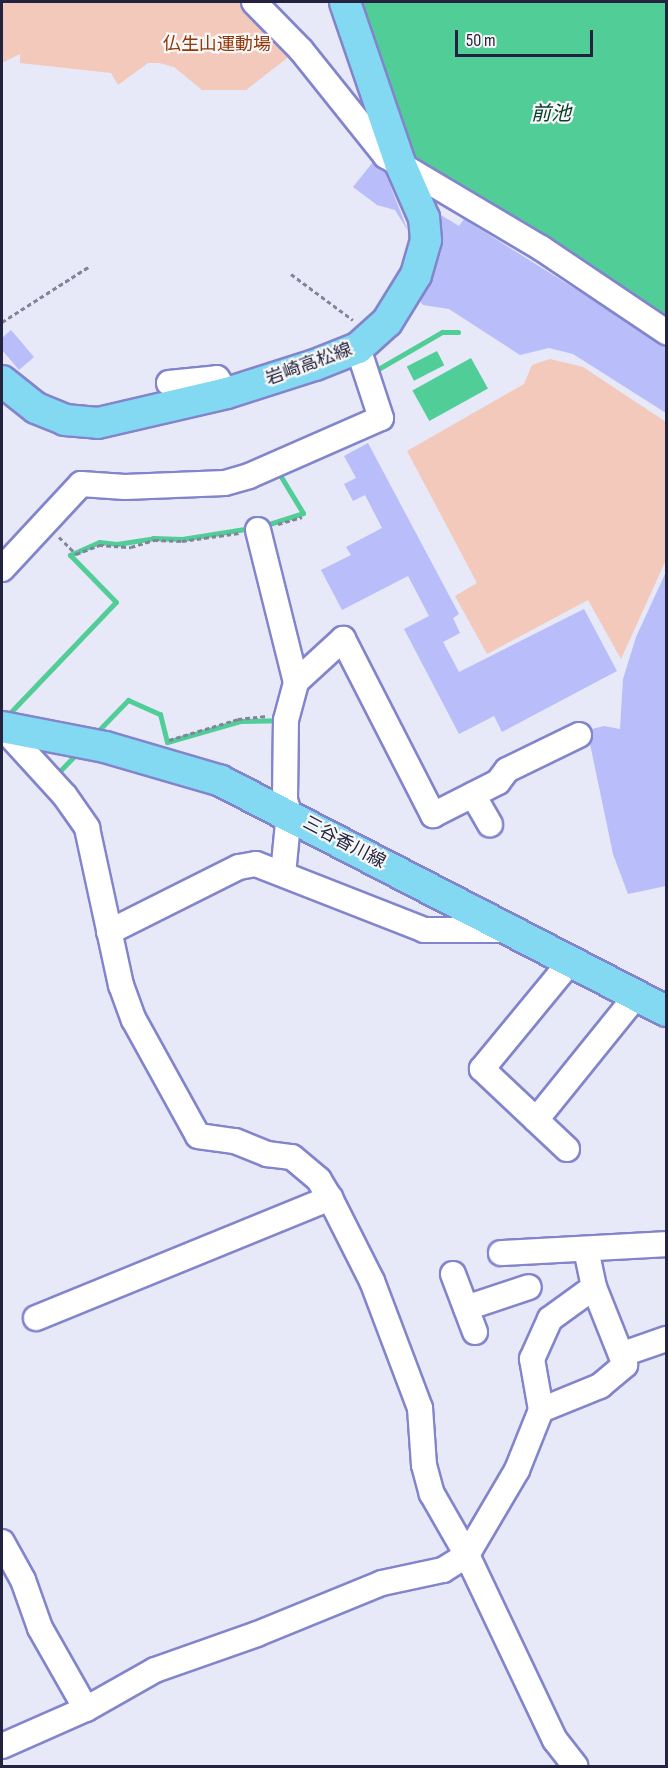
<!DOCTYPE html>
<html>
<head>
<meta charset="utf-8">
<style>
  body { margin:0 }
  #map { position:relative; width:668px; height:1768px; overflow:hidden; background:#e7e8f8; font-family:"Sofia Sans Condensed","Noto Sans JP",sans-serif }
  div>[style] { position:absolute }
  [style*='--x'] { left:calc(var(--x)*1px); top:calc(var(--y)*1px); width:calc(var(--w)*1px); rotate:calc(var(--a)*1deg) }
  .green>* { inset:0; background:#f2c9ba }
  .water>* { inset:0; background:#51cd98; transform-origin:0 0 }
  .stream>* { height:5px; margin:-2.5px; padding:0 2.5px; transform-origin:2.5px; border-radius:2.5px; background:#51cd98 }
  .building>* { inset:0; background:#b9bdf9 }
  .path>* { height:3px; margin-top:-1.5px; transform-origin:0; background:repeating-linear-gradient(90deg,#83839a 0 4.5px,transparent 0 7.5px) }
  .roads { filter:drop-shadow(2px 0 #8385cc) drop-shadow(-2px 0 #8385cc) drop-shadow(0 2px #8385cc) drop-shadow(0 -2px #8385cc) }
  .minor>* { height:24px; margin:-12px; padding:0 12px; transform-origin:12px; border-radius:12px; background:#fff }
  .major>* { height:30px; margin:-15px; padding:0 15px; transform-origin:15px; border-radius:15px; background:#83d9f2 }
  span { translate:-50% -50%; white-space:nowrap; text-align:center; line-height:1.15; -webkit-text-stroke:4.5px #f7f7f7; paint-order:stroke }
  .park-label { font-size:18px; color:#91370a }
  .street-label { font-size:18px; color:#232340 }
  .water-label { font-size:20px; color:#073e29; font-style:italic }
  .frame { position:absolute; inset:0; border:3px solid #232340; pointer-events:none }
  .scale { position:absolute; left:455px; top:30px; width:138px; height:27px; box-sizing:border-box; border:3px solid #232340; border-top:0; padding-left:8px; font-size:18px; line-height:21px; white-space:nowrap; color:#232340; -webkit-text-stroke:4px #f7f7f7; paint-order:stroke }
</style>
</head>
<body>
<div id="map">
  <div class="green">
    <i style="clip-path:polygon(2px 2px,245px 2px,295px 52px,246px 90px,202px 90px,174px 67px,159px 63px,148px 63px,118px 85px,111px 73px,20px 63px,20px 54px,2px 63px)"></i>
    <i style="clip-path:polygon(550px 359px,583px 367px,666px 422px,666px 560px,621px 659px,588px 600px,487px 654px,455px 596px,477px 583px,407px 451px,524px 384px,532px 365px)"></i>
  </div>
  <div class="water">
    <i style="clip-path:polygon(351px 2px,666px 2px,666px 323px,402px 152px)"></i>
    <i style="left:437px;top:351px;width:16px;height:34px;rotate:63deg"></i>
    <i style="left:471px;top:358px;width:35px;height:67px;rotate:61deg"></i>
  </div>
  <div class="stream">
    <i style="--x:373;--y:372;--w:80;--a:-30.1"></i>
    <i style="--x:442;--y:332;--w:16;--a:0"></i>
    <i style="--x:263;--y:526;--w:42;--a:-18"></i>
    <i style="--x:303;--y:513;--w:50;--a:-121.2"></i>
    <i style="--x:6;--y:717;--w:159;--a:-46.3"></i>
    <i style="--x:116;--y:602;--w:66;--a:-134.4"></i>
    <i style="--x:70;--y:555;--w:32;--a:-24"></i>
    <i style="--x:99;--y:542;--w:18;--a:6"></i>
    <i style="--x:117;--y:544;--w:36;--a:-9"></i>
    <i style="--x:153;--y:538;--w:29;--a:2"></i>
    <i style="--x:182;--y:539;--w:70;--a:-9.1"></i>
    <i style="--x:94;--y:735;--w:49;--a:-45.8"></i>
    <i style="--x:128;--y:700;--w:35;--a:24"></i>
    <i style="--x:160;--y:714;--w:29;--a:76"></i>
    <i style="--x:167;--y:742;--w:76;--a:-16"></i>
    <i style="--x:240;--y:721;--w:39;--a:-1"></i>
    <i style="--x:55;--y:776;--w:32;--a:-46"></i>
  </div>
  <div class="building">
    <i style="clip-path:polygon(373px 162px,385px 172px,408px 231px,395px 210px,377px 205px,353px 187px)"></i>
    <i style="clip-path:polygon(441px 215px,459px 226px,464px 219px,666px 346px,666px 413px,573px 354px,549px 348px,520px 355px,449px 309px,423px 305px,420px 301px,432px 280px,443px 245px)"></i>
    <i style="clip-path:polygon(11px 330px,34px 357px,19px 370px,2px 350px,2px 338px)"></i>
    <i style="clip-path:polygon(368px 443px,459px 614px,453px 618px,460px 633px,443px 642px,459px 672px,584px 609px,617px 671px,502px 732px,494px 716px,459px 734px,404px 629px,429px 616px,408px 576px,342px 610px,321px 570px,351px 555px,346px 547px,382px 528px,365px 495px,353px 501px,344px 484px,356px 478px,344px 456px)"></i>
    <i style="clip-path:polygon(666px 572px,666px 886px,628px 894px,613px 854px,590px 744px,592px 729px,604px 726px,620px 729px,623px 679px,636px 637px)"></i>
  </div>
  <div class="path">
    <i style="--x:291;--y:274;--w:77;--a:36.6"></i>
    <i style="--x:2;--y:322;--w:104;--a:-32.5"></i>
    <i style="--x:278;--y:524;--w:25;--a:-16"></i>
    <i style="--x:59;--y:537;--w:24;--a:45"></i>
    <i style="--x:76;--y:554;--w:25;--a:-21"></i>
    <i style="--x:99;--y:545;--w:32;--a:4"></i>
    <i style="--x:131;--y:547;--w:24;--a:-17"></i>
    <i style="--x:154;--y:540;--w:28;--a:2"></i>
    <i style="--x:182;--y:541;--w:58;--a:-8"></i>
    <i style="--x:169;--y:740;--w:72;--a:-16.9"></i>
    <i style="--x:238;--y:719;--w:29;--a:-6"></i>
  </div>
  <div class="roads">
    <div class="minor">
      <i style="--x:254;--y:2;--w:67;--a:45.6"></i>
      <i style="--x:301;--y:50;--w:136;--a:51.3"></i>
      <i style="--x:386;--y:156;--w:180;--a:30.7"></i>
      <i style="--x:541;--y:248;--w:151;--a:33.9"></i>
      <i style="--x:169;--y:383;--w:48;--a:-5.9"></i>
      <i style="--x:217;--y:378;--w:18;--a:56"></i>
      <i style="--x:258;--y:530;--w:157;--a:76"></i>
      <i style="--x:2;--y:569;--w:116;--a:-47.1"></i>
      <i style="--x:81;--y:484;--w:44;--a:3.9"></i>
      <i style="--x:125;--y:487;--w:100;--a:-2.3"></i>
      <i style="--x:225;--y:483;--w:25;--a:-16"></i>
      <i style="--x:249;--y:476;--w:144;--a:-23.7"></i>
      <i style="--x:381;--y:418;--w:74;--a:-108.2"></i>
      <i style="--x:2;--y:727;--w:93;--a:47.6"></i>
      <i style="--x:65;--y:796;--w:39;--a:55"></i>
      <i style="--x:87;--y:828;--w:161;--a:77.8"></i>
      <i style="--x:121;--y:985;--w:37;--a:70"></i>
      <i style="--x:134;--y:1020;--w:132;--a:61.1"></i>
      <i style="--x:198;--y:1136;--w:37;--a:8"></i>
      <i style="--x:235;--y:1141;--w:35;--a:22"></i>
      <i style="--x:267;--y:1154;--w:25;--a:7"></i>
      <i style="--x:292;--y:1157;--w:35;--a:40"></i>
      <i style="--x:319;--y:1180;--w:21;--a:59"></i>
      <i style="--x:330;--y:1198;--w:93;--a:63.2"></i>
      <i style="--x:372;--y:1281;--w:136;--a:69.3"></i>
      <i style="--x:420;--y:1408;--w:57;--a:86"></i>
      <i style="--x:424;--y:1465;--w:30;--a:75"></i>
      <i style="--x:432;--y:1494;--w:70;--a:60.2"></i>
      <i style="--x:467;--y:1555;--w:205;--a:64.6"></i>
      <i style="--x:555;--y:1740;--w:33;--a:52"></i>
      <i style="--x:473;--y:795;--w:34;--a:60"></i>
      <i style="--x:283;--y:874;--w:61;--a:-84.4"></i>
      <i style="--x:289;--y:813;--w:14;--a:-107"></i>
      <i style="--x:285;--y:800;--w:80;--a:-89.3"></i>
      <i style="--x:286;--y:720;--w:39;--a:-75"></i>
      <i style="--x:296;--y:682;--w:64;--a:-42.5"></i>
      <i style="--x:343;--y:639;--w:198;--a:62.9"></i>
      <i style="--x:433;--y:815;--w:73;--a:-26.9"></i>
      <i style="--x:498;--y:782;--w:15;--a:-53"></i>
      <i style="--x:507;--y:770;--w:80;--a:-25.9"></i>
      <i style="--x:109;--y:932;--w:145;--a:-26.6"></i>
      <i style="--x:239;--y:867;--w:17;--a:-10"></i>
      <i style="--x:256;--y:864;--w:180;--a:21.4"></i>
      <i style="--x:424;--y:930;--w:84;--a:0"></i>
      <i style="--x:536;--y:1120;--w:161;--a:-51.1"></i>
      <i style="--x:567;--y:1149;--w:117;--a:-136.7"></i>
      <i style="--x:482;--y:1069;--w:140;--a:-50.5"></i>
      <i style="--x:501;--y:1253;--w:165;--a:-3.1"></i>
      <i style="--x:453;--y:1274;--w:62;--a:69.2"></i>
      <i style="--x:466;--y:1308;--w:66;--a:-18.4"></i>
      <i style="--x:36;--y:1318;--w:318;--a:-22.2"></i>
      <i style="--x:623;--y:1354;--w:46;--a:-19.2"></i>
      <i style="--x:541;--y:1410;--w:64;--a:-22.1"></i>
      <i style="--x:600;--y:1386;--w:33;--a:-40"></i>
      <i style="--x:625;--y:1365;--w:84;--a:-111.7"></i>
      <i style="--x:594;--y:1287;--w:38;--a:-102"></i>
      <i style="--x:2;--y:1542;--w:43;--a:61.1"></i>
      <i style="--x:23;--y:1580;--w:51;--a:70.5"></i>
      <i style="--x:40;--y:1628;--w:93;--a:60.4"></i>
      <i style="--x:2;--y:1746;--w:92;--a:-23.8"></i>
      <i style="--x:86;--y:1709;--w:79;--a:-29.5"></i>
      <i style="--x:155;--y:1670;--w:108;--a:-19.4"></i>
      <i style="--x:257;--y:1634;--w:135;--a:-22.2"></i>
      <i style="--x:382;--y:1583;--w:62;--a:-12"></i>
      <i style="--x:443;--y:1570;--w:28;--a:-32"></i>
      <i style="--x:467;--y:1555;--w:99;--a:-59.5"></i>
      <i style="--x:517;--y:1470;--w:65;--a:-68.2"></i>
      <i style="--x:541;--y:1410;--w:52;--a:-100"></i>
      <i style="--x:532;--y:1359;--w:44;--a:-65.8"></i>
      <i style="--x:550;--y:1319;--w:54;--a:-36"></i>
    </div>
    <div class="major">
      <i style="--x:2;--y:381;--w:43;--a:38.5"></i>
      <i style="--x:36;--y:408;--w:31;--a:22"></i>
      <i style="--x:65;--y:420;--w:33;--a:5"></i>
      <i style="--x:98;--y:423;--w:132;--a:-13.1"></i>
      <i style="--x:227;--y:393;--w:92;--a:-17.7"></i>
      <i style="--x:315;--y:365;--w:46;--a:-21.6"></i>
      <i style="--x:358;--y:348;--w:39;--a:-42"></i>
      <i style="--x:387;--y:322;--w:55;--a:-58.3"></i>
      <i style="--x:416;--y:275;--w:36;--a:-74"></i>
      <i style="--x:426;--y:240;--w:22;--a:-95"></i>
      <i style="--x:424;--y:218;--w:60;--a:-113.6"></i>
      <i style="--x:400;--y:163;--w:170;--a:-108.9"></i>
      <i style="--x:2;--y:727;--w:105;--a:11"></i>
      <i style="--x:105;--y:747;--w:121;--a:16.3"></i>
      <i style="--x:221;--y:781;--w:501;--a:27.33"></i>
    </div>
  </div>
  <div class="park-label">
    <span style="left:217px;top:45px">仏生山運動場</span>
  </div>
  <div class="street-label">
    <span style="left:309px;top:365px;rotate:-20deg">岩崎高松線</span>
    <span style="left:344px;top:843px;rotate:28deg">三谷香川線</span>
  </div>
  <div class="water-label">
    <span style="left:551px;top:114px">前池</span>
  </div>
  <div class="frame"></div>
  <div class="scale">50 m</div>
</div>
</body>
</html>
